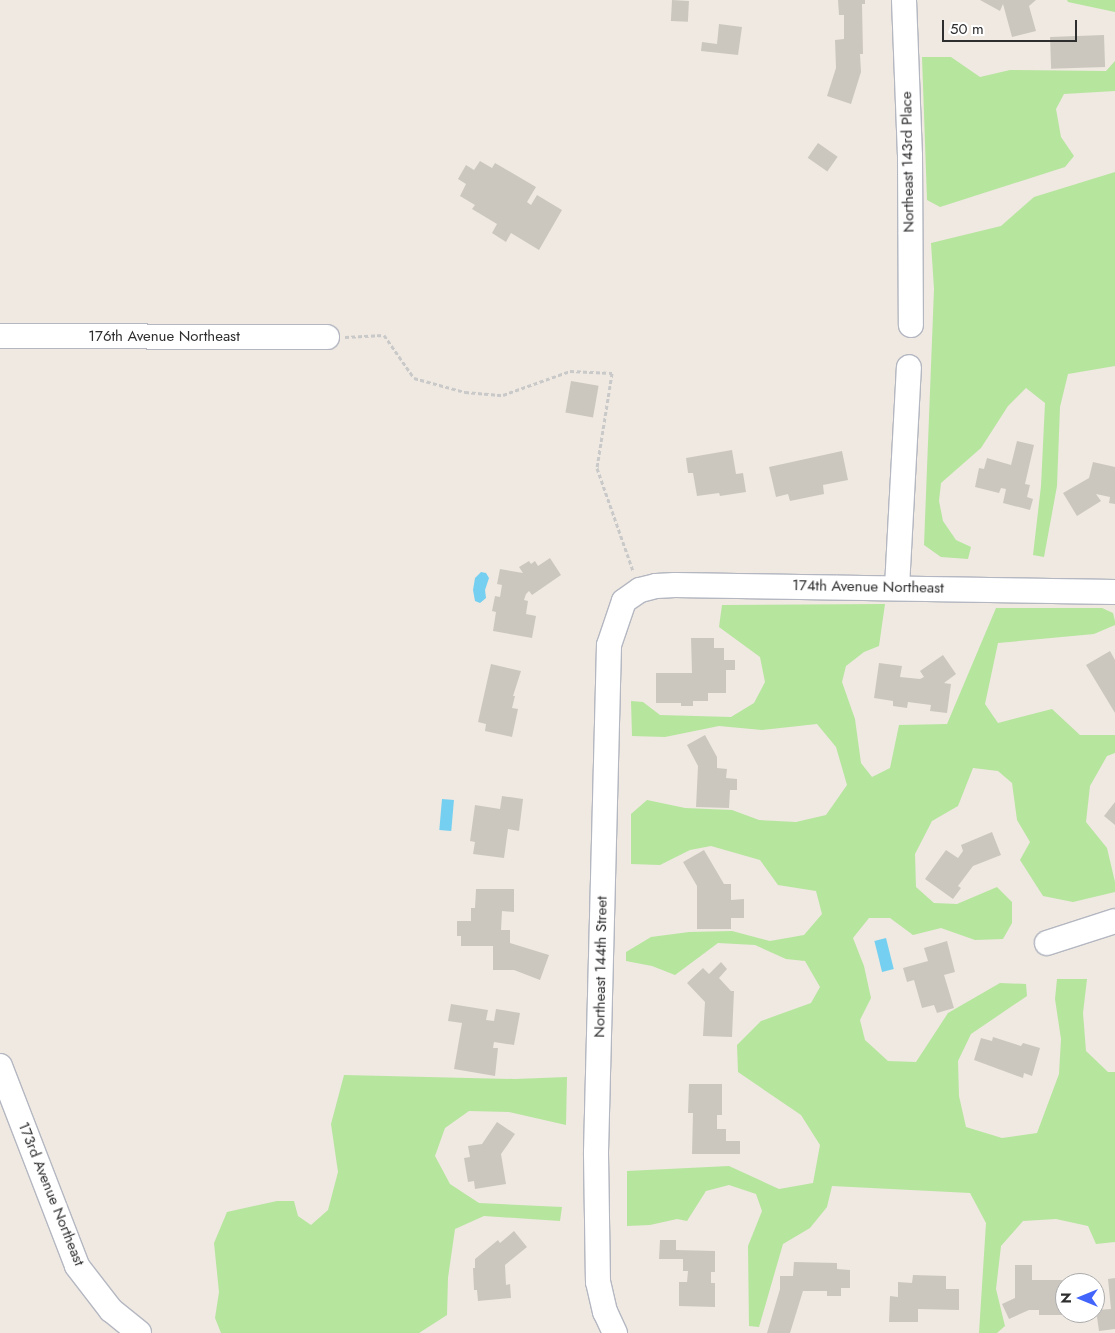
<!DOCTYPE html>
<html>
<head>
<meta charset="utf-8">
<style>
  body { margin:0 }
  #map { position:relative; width:1115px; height:1333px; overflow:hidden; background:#efe9e1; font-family:Jost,sans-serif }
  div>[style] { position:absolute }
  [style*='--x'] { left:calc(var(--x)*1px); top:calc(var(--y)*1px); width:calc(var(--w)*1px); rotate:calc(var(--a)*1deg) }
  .green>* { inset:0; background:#b6e59e }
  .water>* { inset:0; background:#75cff0; transform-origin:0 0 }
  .building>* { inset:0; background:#cbc7bf; transform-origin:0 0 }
  .path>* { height:3px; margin-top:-1.5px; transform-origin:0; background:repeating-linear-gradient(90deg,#c9c9c9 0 4px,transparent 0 6.5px) }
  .roads { filter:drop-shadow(1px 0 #b4b7c1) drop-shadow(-1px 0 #b4b7c1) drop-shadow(0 1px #b4b7c1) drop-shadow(0 -1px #b4b7c1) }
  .minor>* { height:24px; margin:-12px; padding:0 12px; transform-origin:12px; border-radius:12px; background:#fff }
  span { translate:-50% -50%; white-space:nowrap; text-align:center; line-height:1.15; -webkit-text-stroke:4px #fff; paint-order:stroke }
  .street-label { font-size:15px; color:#2e2e2e }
  .north { position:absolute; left:1055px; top:1273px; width:50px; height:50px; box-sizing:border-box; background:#fff; border:1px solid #ababab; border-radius:50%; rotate:270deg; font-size:14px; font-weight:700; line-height:20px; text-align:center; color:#2e2e2e }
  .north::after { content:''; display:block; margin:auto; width:18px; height:22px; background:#4264fb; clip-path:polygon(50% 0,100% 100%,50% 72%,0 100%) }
  .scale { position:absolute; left:942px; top:20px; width:135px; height:22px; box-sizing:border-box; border:2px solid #2e2e2e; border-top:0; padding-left:6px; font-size:15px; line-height:18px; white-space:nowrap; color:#2e2e2e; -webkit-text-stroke:4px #fff; paint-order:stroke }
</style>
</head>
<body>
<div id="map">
  <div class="green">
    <i style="clip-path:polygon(1067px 0,1115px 0,1115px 12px,1068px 2px)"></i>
    <i style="clip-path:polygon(922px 57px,951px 57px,980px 77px,1010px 70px,1106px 71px,1115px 61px,1115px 91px,1064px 94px,1056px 109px,1061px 137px,1074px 156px,1065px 167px,940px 207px,927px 200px)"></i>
    <i style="clip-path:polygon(1115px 172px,1115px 366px,1068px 374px,1060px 407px,1057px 486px,1044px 557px,1033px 555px,1041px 486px,1045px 403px,1026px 388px,1008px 406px,981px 448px,941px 483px,939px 501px,943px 521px,956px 540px,971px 547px,968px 559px,941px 557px,924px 545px,934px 289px,931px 243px,1001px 226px,1034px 197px)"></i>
    <i style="clip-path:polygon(885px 604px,879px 646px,864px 652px,846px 666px,842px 682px,855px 719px,861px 763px,872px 777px,890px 768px,899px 725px,947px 724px,996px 608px,1102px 608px,1113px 613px,1115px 621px,1115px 625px,1094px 634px,998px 643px,985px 704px,998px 723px,1052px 709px,1080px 735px,1115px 735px,1115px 753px,1107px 756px,1090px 786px,1086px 822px,1107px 848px,1115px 882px,1115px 892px,1073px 902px,1043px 896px,1020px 860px,1030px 842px,1017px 820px,1012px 783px,998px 771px,973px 768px,958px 806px,932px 821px,915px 854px,916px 887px,934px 903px,957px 904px,997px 887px,1012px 902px,1012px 923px,1003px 939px,975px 940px,941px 928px,913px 935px,890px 918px,869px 918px,853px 938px,864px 966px,871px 998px,860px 1020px,865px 1040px,888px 1061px,916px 1062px,948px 1013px,1000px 983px,1026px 984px,1027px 996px,971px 1034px,958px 1061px,959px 1096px,966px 1127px,1002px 1138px,1037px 1133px,1059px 1074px,1061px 1039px,1055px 999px,1057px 979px,1087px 979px,1083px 1013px,1086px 1051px,1108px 1072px,1115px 1072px,1115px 1242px,1096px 1244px,1088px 1226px,1056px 1219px,1023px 1221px,1001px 1246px,996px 1289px,1005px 1326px,997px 1333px,979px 1333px,986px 1223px,970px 1193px,832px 1186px,827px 1207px,810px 1228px,783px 1244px,759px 1327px,749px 1326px,748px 1246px,762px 1211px,756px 1194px,729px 1185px,706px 1191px,687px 1221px,677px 1219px,650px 1225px,627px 1226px,627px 1171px,729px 1166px,779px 1189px,813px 1183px,820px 1145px,801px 1115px,738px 1072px,737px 1045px,761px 1021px,811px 1003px,820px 987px,805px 961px,786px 959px,755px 945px,718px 943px,675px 975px,652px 966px,626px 961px,626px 952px,651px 937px,689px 932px,732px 931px,770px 941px,804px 935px,822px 914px,816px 891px,778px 885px,760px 860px,711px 846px,690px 850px,660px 865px,631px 864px,631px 814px,647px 800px,685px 808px,732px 810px,759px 820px,796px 822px,826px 815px,847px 785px,836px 747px,817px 724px,762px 730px,719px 726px,665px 737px,632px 736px,631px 701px,643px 702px,660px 715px,731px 717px,754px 703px,765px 682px,760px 657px,719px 627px,722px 605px)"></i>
    <i style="clip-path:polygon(344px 1075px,515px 1079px,567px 1077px,566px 1125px,509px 1112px,469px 1111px,445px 1128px,435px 1156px,450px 1184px,479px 1203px,562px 1207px,560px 1221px,484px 1216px,455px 1229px,448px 1278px,447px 1315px,419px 1333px,221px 1333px,215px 1318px,219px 1292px,214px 1243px,227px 1212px,277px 1201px,294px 1201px,298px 1216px,311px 1225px,328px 1210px,338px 1172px,331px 1124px)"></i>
  </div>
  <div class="water">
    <i style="clip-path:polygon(481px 572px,486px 573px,489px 578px,485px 590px,486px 598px,480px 603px,475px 601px,473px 590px,475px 578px)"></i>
    <i style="left:442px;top:799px;width:12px;height:31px;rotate:5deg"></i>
    <i style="left:886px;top:938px;width:32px;height:12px;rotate:76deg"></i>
  </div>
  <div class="building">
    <i style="left:672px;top:0;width:17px;height:21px;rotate:3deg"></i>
    <i style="clip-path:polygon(838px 0,865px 0,865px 4px,862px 4px,863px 54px,860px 54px,861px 72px,851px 104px,827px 96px,836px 68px,835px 40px,844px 39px,844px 15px,839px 15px)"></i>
    <i style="clip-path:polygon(980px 0,1036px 0,1029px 6px,1036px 31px,1012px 37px,1003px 4px,1000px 11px)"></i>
    <i style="clip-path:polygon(719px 24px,742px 27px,738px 55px,701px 51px,702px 42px,717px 44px)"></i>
    <i style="left:1104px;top:35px;width:32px;height:54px;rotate:88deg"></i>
    <i style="left:818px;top:143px;width:24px;height:18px;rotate:35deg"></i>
    <i style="clip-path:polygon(480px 161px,492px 168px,495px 163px,536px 187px,527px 202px,531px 205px,537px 195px,562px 210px,539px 250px,511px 233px,506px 242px,492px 233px,497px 224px,472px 209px,475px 205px,460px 196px,466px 184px,458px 179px,466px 165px,474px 170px)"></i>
    <i style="left:571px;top:381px;width:28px;height:32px;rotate:10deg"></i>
    <i style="clip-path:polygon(1017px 441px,1034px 445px,1025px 484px,1030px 485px,1027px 497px,1033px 499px,1030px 510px,1003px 503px,1006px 489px,1001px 488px,999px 493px,975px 487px,979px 468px,984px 469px,987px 458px,1011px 465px)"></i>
    <i style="clip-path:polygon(732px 450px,736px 474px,743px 473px,746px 492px,720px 496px,719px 493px,697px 496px,693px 473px,688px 473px,686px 458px)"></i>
    <i style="clip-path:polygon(842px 451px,848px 480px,823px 485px,824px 494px,790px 501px,788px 494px,776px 497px,769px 467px)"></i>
    <i style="clip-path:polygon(1093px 462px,1115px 467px,1115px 504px,1109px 503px,1110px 497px,1096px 494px,1101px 501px,1077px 516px,1063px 493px,1089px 478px)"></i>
    <i style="clip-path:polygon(550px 558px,561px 575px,532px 595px,529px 591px,526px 594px,524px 600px,528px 601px,526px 614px,536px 616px,532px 638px,493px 631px,496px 612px,492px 611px,495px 596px,500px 597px,502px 585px,497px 584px,500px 569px,523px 573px,519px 567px,529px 561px,531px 564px,535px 561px,538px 566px)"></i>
    <i style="clip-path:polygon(691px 638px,714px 638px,714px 648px,724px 648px,724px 660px,735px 660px,735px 670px,726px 670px,726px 693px,708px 693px,708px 701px,693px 701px,693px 706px,681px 706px,681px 703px,656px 703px,656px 673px,692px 673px)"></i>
    <i style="clip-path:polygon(1110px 651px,1115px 660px,1115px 713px,1086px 665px)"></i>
    <i style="clip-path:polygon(943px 655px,956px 674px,944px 683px,951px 684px,947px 713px,930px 711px,931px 705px,908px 702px,907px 708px,893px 706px,893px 701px,874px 698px,879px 663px,902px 666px,900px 677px,920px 679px,924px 677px,920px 671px)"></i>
    <i style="clip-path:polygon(491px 664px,521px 671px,513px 696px,515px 696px,512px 708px,518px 709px,512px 737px,485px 731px,486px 724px,478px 722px)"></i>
    <i style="clip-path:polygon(705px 735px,717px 757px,717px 768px,727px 769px,726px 778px,737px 779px,737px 790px,730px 790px,729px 808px,696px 807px,698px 766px,687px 745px)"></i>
    <i style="clip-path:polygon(502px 796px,523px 799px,519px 831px,508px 829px,504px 858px,473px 854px,475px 842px,470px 841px,475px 805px,500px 809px)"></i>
    <i style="clip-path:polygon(1115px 802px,1115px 825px,1104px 816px)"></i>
    <i style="clip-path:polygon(992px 832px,1001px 855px,973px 866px,958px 886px,961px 888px,953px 899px,925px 879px,946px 850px,958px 858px,963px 851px,961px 845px)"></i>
    <i style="clip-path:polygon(704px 850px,724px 884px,731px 884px,731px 900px,744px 899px,744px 918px,731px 918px,731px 929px,697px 929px,697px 886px,683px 862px)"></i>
    <i style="clip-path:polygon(476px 889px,514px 889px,514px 912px,502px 911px,501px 930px,510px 930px,510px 943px,549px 955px,540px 980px,514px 970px,493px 970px,493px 946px,461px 946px,461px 936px,457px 936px,457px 921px,471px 921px,471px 908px,475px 908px)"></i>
    <i style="clip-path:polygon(947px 941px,955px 972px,944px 975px,954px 1008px,937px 1013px,934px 1005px,922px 1008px,914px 980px,907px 982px,903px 968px,928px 961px,924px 948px)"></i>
    <i style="clip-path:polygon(721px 962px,727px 969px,719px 978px,731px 991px,734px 991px,732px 1037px,703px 1036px,705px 1002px,687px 983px,703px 968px,709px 974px)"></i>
    <i style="clip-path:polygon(451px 1004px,488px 1010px,486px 1020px,494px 1021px,496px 1009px,520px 1013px,514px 1045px,494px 1042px,493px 1048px,498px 1048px,495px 1076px,454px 1069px,462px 1023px,448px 1021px)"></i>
    <i style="clip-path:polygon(993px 1037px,1021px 1046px,1023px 1043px,1040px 1048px,1032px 1076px,1024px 1073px,1023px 1078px,974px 1060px,981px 1038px,992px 1041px)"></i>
    <i style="clip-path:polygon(689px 1084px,722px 1084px,722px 1115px,717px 1115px,717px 1129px,726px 1129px,726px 1141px,740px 1141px,740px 1154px,692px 1154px,693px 1113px,688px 1113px)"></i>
    <i style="clip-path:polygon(497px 1122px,515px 1134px,501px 1154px,506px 1184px,475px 1189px,474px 1181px,468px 1182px,464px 1158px,470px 1157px,468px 1146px,482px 1144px)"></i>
    <i style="clip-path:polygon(514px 1231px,527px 1247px,505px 1265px,506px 1285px,510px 1284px,511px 1298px,478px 1301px,477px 1290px,474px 1290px,473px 1268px,475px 1268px,475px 1259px,498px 1240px,500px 1243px)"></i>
    <i style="clip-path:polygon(660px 1240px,676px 1240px,676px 1250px,715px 1251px,715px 1272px,711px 1272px,711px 1283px,715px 1283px,715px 1307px,679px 1306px,679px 1282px,687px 1282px,688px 1271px,683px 1271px,683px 1259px,659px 1259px)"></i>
    <i style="clip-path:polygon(794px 1262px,837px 1263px,837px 1269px,850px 1270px,850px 1288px,841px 1288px,841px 1296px,827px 1296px,827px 1291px,803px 1291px,790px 1333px,767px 1333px,780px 1289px,780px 1276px,793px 1276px)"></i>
    <i style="clip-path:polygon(1015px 1265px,1032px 1265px,1032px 1280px,1074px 1280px,1074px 1283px,1065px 1283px,1065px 1315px,1039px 1315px,1039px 1310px,1029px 1310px,1009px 1319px,1002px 1304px,1015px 1298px)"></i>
    <i style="clip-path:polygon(913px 1275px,946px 1276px,946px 1289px,959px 1289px,959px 1310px,918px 1309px,918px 1322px,889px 1322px,890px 1296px,898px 1297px,898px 1282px,912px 1283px)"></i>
    <i style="clip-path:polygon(1115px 1278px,1115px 1329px,1099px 1331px,1096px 1310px,1111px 1309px,1108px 1279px)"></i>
  </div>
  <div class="path">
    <i style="--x:345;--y:337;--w:39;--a:-3"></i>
    <i style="--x:384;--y:335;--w:52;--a:55.1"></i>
    <i style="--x:414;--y:378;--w:53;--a:15.4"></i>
    <i style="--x:465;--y:392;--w:38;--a:5"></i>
    <i style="--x:503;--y:395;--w:71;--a:-19.7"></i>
    <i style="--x:570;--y:371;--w:42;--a:2.7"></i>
    <i style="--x:612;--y:373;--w:96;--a:99"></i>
    <i style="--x:597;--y:468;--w:109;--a:70.7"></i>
  </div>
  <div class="roads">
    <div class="minor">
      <i style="--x:904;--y:0;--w:155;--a:87.8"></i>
      <i style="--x:910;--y:155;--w:170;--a:89.7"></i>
      <i style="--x:0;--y:336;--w:327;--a:0.2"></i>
      <i style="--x:897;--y:587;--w:220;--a:-86.9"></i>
      <i style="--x:1047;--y:943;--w:71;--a:-17.9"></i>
      <i style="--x:0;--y:1066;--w:214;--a:68.9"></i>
      <i style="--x:77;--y:1266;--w:56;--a:52.3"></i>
      <i style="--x:111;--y:1310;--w:36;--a:39"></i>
      <i style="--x:615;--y:1333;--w:23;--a:-115"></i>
      <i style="--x:605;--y:1312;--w:31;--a:-103"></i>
      <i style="--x:598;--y:1282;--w:130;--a:-90.9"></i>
      <i style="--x:596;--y:1152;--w:507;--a:-88.53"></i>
      <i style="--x:609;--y:645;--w:46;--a:-71.2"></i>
      <i style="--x:624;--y:601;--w:19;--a:-35"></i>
      <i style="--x:640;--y:590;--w:16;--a:-14"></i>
      <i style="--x:656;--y:586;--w:19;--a:-3"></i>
      <i style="--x:675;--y:585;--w:440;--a:0.9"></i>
    </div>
  </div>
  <div class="street-label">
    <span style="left:908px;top:162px;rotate:-91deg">Northeast 143rd Place</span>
    <span style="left:164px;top:337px">176th Avenue Northeast</span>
    <span style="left:868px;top:587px;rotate:1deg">174th Avenue Northeast</span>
    <span style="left:601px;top:967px;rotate:-89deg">Northeast 144th Street</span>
    <span style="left:51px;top:1194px;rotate:68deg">173rd Avenue Northeast</span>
  </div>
  <div class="north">N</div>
  <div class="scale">50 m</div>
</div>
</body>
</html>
